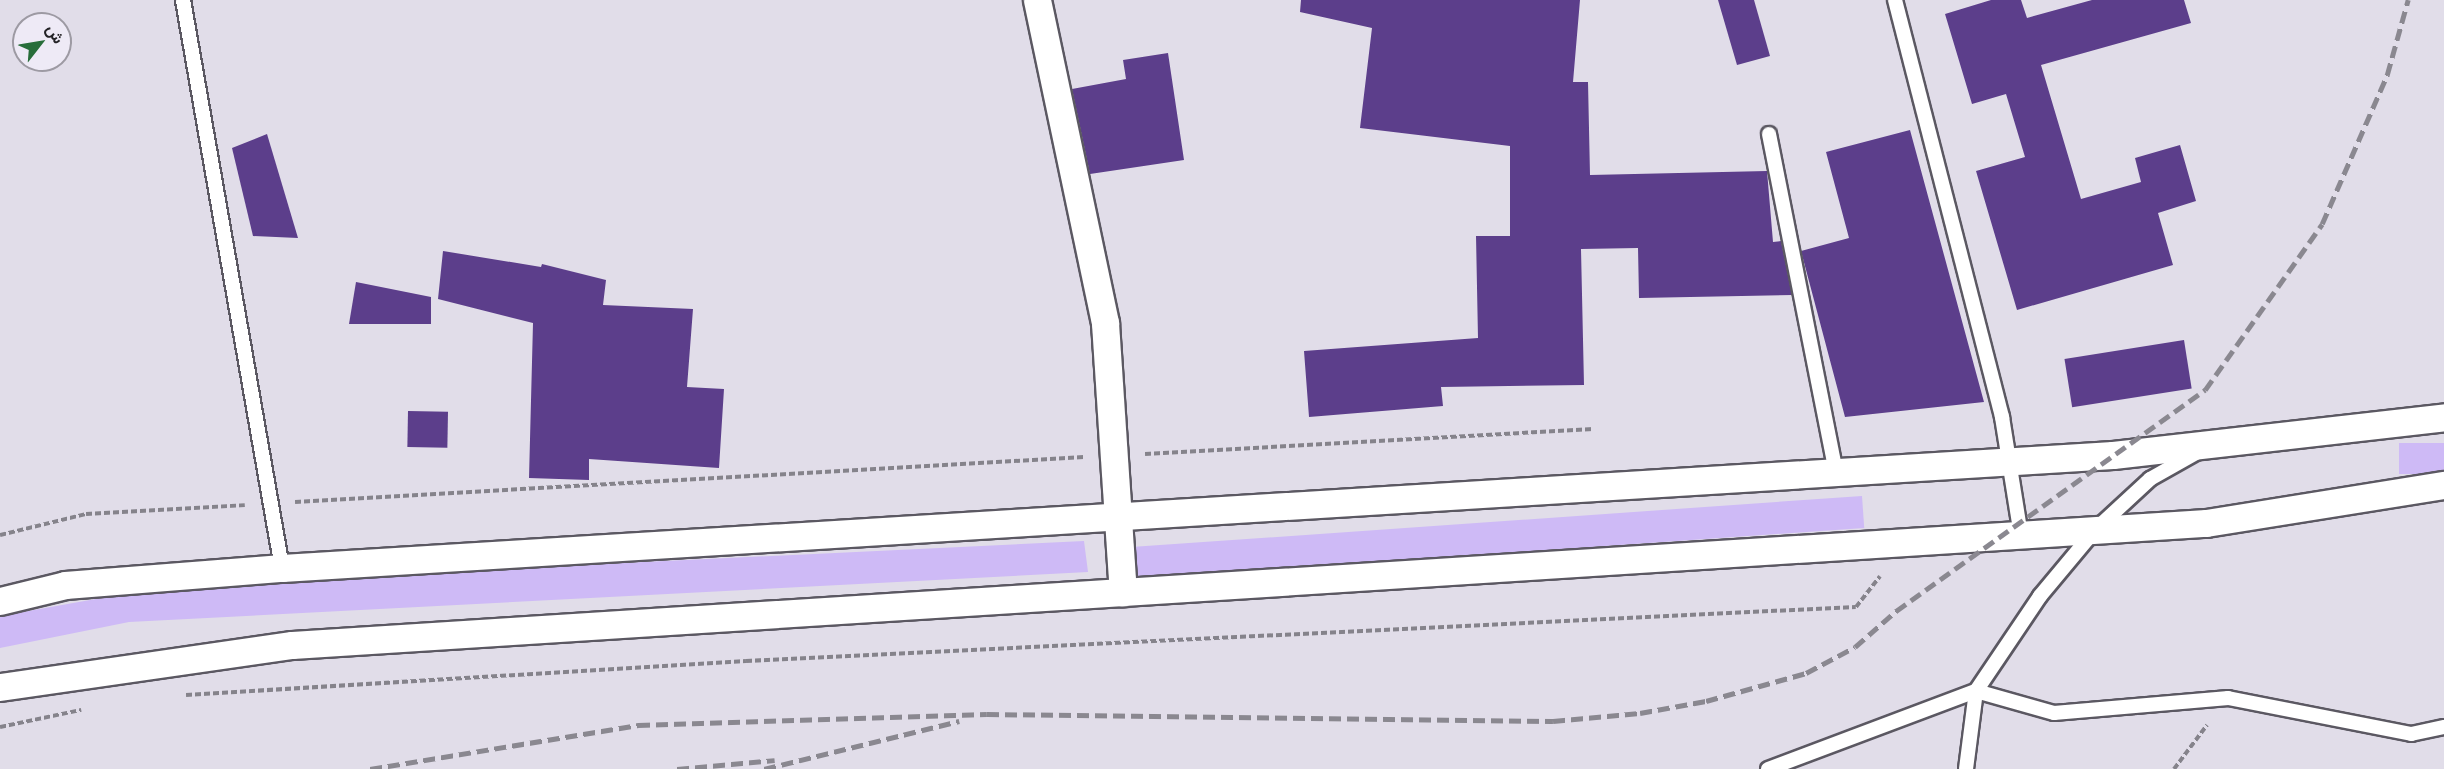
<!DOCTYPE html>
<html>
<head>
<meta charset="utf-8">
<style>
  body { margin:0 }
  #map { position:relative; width:2444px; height:769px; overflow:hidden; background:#e1dde9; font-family:"PT Sans Narrow",Vazirmatn,sans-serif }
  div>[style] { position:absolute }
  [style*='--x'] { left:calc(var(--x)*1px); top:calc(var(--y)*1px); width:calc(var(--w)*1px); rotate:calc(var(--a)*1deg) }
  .green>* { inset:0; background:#cebaf6; transform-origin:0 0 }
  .building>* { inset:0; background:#5c3e8b; transform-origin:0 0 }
  .path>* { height:4px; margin-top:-2px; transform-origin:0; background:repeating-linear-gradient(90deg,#85838b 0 6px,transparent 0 9px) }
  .roads { filter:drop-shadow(2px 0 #5b5862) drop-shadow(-2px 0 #5b5862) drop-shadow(0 2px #5b5862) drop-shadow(0 -2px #5b5862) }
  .lane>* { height:14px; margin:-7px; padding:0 7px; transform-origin:7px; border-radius:7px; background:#fff }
  .street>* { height:27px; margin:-13.5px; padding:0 13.5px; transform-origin:13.5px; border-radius:13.5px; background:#fff }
  .rail>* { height:4.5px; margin-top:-2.25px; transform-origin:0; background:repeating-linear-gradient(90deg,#8a8890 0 12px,transparent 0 18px) }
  span { translate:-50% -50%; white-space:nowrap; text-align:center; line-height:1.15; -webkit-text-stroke:6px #eeeaf6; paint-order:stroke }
  .north { position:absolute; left:12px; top:12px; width:60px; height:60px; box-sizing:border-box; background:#eeeaf6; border:2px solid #9d9aa3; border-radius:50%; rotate:59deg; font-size:16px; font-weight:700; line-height:24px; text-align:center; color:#232226 }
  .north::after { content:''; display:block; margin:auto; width:21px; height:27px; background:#276d3a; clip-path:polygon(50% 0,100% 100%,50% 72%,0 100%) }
</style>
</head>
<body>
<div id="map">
  <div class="green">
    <i style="left:2444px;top:443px;width:31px;height:45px;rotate:90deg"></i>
    <i style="left:1862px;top:496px;width:32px;height:729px;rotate:86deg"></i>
    <i style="clip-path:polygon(1084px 541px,1088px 572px,129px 622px,0 648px,0 616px,124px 594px,289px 579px)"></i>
  </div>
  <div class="building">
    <i style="clip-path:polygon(1301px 0,1580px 0,1573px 82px,1588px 82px,1590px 175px,1767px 171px,1773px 242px,1781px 241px,1792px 295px,1639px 298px,1638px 248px,1581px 249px,1584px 385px,1441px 387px,1443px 406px,1309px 417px,1304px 351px,1478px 338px,1476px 236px,1510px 236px,1510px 146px,1360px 128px,1372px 28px,1300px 12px)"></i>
    <i style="clip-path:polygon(1718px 0,1754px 0,1770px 56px,1737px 65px)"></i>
    <i style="clip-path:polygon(1991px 0,2021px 0,2027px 18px,2092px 0,2184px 0,2191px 23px,2041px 65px,2081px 199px,2141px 182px,2135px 158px,2180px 145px,2196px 201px,2158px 213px,2173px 265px,2017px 310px,1976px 171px,2025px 157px,2006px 94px,1972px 104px,1945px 14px)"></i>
    <i style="clip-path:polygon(1168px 53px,1184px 160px,1090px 174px,1072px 89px,1126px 79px,1123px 60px)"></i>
    <i style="clip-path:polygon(1910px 130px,1984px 402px,1845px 417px,1801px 251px,1849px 238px,1826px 152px)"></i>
    <i style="clip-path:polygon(267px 134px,298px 238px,253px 236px,232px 148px)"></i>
    <i style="clip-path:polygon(443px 251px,541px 267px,542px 264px,606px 280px,603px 305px,693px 309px,687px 387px,724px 389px,719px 468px,589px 459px,589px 480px,529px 478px,533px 323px,438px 299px)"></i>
    <i style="clip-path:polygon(356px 282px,431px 297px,431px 324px,349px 324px)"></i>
    <i style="left:2184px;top:340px;width:49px;height:121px;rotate:81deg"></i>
    <i style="left:408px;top:411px;width:40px;height:36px;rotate:1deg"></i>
  </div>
  <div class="path">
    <i style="--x:1145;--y:454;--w:449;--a:-3.2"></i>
    <i style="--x:295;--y:502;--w:790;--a:-3.26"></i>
    <i style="--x:0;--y:535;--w:89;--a:-13.7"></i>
    <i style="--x:86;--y:514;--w:159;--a:-3.2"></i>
    <i style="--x:186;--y:695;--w:561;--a:-3.47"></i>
    <i style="--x:746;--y:661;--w:1111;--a:-2.79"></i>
    <i style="--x:1856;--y:607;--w:39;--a:-52"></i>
    <i style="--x:0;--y:727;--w:83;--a:-11.9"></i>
    <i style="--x:2174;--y:769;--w:55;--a:-53.1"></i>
  </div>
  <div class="roads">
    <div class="lane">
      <i style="--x:183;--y:0;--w:577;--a:80.11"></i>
      <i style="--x:1895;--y:0;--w:431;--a:75.6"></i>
      <i style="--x:2002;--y:417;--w:120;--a:80.9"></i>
      <i style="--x:1769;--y:134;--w:346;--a:78.8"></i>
      <i style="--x:1768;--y:769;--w:222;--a:-20.6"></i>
      <i style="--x:1976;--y:691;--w:81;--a:15.8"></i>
      <i style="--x:2054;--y:713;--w:175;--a:-4.9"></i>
      <i style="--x:2228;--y:698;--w:187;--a:11.1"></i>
      <i style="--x:2411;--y:734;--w:34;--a:-12"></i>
      <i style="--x:1966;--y:769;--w:79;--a:-82.7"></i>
      <i style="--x:1976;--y:691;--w:115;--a:-56"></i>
      <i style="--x:2040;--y:596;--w:86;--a:-50.2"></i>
      <i style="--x:2095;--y:530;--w:75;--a:-42.8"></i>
      <i style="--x:2150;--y:479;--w:55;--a:-29.4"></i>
    </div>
    <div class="street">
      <i style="--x:1037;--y:0;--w:330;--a:78.1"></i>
      <i style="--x:1105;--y:323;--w:270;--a:86.2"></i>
      <i style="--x:0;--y:601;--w:67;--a:-13.8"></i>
      <i style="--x:65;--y:585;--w:218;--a:-4.5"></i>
      <i style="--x:282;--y:568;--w:1834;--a:-3.53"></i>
      <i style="--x:2113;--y:455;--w:333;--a:-6.5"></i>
      <i style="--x:0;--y:687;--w:295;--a:-8.2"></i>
      <i style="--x:292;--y:645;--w:1918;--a:-3.65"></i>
      <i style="--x:2206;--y:523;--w:241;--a:-9.1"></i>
    </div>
  </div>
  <div class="rail">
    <i style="--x:370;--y:769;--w:272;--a:-9.3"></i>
    <i style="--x:638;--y:725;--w:349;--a:-1.8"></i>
    <i style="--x:987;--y:714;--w:566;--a:0.71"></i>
    <i style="--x:1553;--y:721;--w:87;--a:-5.3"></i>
    <i style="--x:1640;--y:713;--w:67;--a:-10.3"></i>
    <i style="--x:1706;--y:701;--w:104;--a:-15.6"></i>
    <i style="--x:1806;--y:673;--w:55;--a:-28"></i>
    <i style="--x:1855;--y:647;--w:55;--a:-41.3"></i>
    <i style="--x:1896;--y:611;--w:380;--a:-35.6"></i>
    <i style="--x:2205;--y:390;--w:203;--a:-54.8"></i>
    <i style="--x:2322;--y:224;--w:163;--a:-66.4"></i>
    <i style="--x:2387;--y:75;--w:78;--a:-74.4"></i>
    <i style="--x:677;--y:769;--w:98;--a:-5.2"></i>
    <i style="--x:764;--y:769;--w:201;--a:-13.8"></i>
  </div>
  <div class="north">ش</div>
</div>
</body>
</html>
